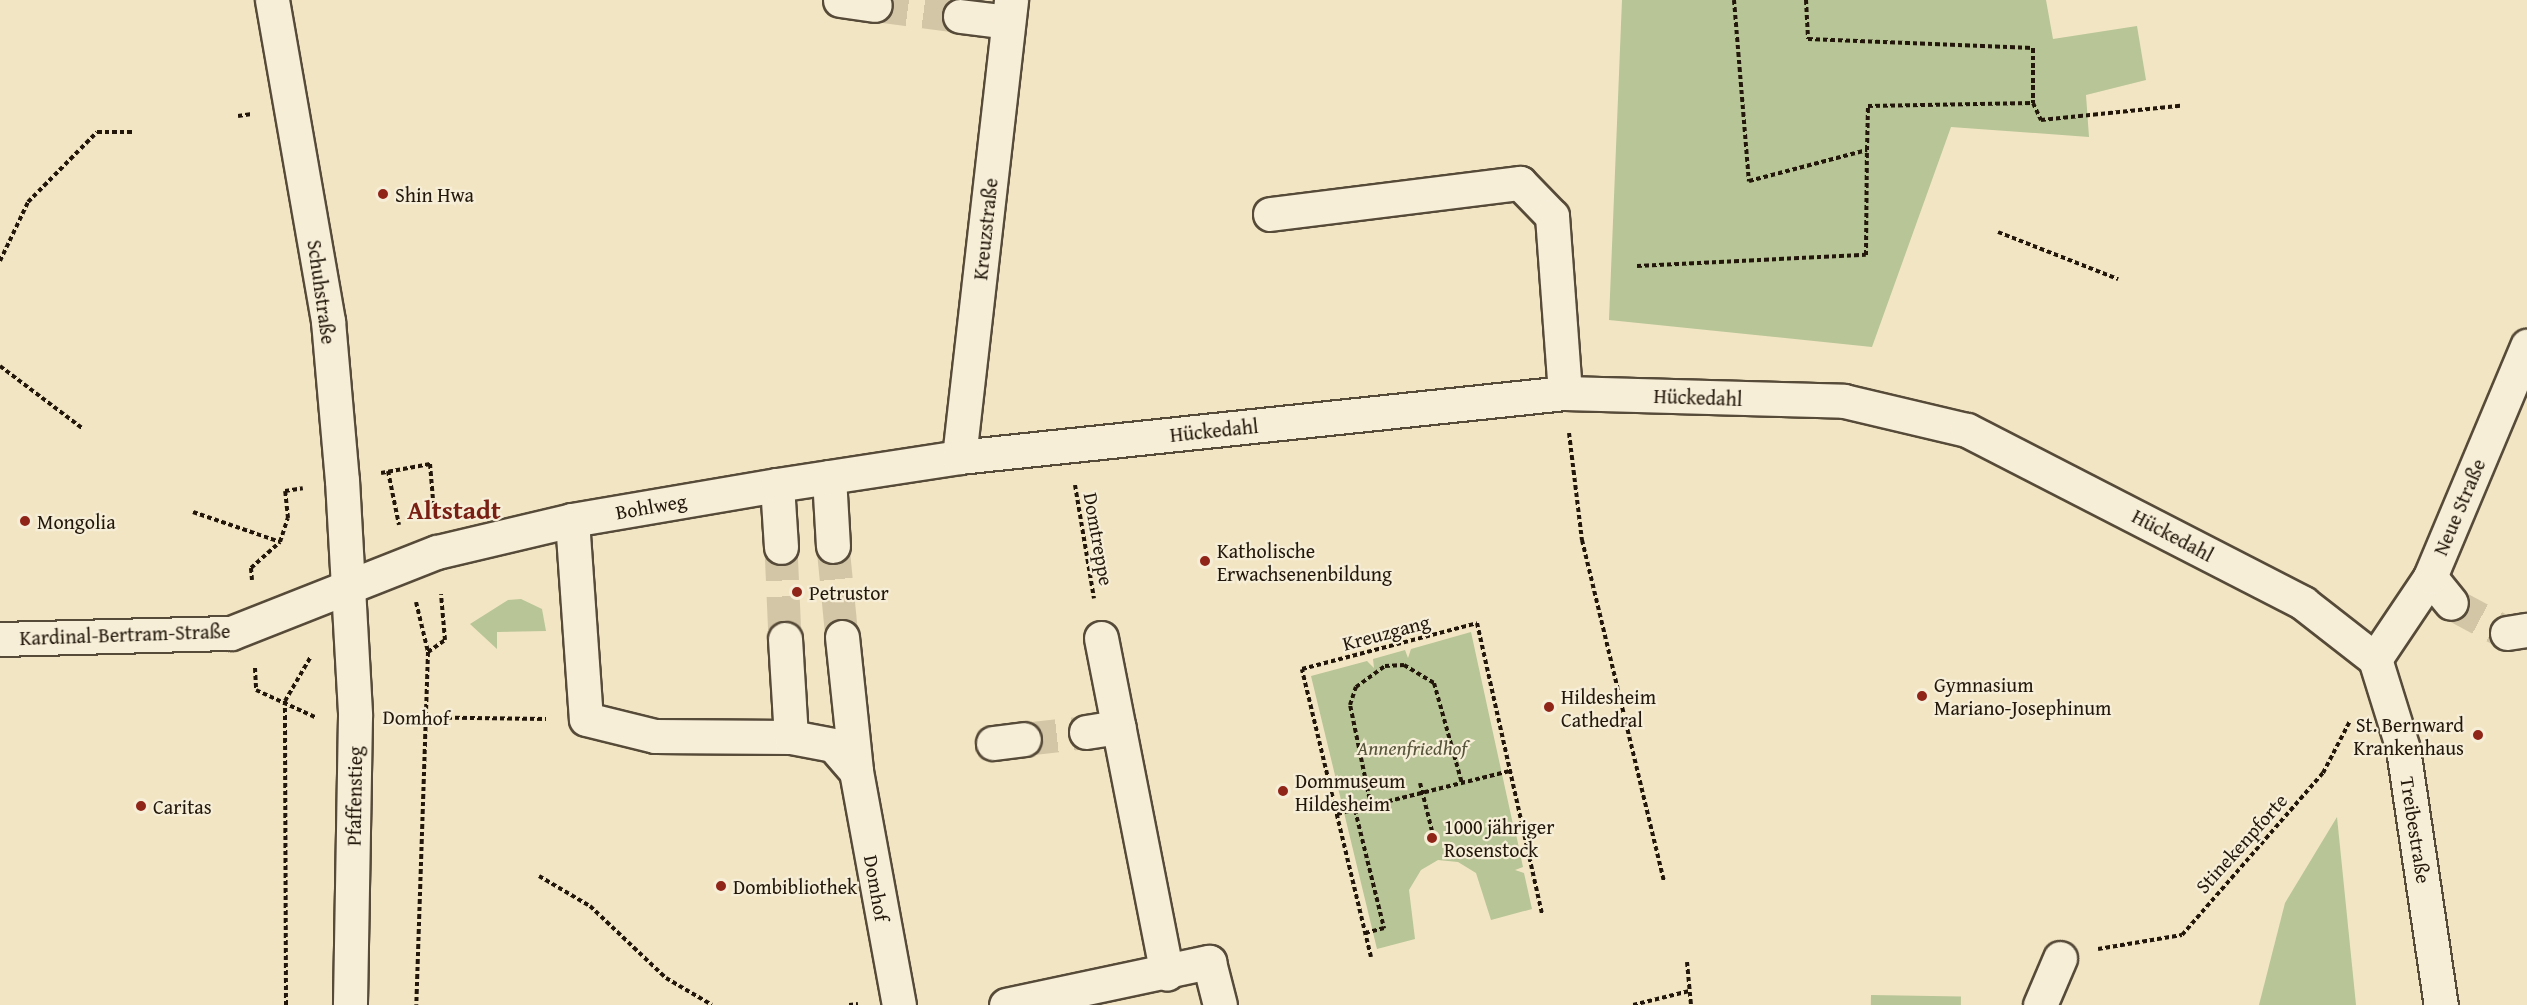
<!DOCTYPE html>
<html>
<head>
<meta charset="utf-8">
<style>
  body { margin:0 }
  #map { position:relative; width:2527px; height:1005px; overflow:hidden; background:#f2e5c3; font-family:"Gentium Book Plus",serif }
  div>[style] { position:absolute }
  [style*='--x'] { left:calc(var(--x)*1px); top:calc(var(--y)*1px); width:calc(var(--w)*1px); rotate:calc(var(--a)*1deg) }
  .green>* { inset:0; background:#b8c596; transform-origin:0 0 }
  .minor-tunnel>* { height:33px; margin-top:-16.5px; transform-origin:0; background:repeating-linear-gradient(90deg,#d3c6a7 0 33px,transparent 0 49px) }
  .path>* { height:4px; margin-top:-2px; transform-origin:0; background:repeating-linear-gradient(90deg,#22170a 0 4.5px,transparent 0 7.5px) }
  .roads { filter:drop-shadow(2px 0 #564a38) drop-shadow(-2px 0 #564a38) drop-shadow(0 2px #564a38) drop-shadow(0 -2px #564a38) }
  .minor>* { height:33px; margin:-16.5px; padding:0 16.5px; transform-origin:16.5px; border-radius:16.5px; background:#f7eed8 }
  .dots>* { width:16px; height:16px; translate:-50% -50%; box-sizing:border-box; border:3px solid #f7eed8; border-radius:50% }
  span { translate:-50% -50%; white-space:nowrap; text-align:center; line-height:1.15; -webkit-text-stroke:4.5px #f7eed8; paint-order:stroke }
  .poi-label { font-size:20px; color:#22170a }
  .left { translate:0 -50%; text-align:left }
  .right { translate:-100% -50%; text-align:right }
  .street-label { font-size:20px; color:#22170a }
  .park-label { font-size:20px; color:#56543b; font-style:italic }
  .district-label { font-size:26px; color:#7a1f14; font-weight:700 }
</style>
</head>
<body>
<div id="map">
  <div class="green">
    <i style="clip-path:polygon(1622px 0,2046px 0,2053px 39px,2137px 26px,2146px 80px,2086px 95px,2089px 137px,1951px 127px,1872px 347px,1609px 320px)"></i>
    <i style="clip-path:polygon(521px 599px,542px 609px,546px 631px,497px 632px,497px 649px,470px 624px,508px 600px)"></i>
    <i style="clip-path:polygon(1471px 632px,1514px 829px,1507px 831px,1516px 834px,1523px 867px,1515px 870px,1524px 873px,1532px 909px,1491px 920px,1476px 873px,1458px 862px,1438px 860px,1421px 870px,1409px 890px,1415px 939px,1377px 949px,1311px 676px,1367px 661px,1374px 668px,1373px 659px,1405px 650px,1408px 658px,1411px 649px)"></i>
    <i style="clip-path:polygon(2337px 817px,2356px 1005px,2259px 1005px,2285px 903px)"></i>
    <i style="left:1871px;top:995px;width:90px;height:10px;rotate:1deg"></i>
  </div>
  <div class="minor-tunnel">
    <i style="--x:875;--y:5;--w:86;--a:7.4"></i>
    <i style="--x:833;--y:546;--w:91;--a:84.4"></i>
    <i style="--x:781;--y:547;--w:92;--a:87.5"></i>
    <i style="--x:2451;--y:603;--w:64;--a:28.2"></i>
    <i style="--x:1024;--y:739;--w:62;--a:-6.4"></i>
  </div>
  <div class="path">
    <i style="--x:1734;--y:0;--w:182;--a:85.3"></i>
    <i style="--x:1749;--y:181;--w:122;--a:-14.7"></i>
    <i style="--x:1867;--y:150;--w:44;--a:-88.7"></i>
    <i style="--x:1868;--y:106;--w:165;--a:-1"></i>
    <i style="--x:1806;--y:0;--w:39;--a:87"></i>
    <i style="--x:1808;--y:39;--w:225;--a:2.3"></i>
    <i style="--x:2033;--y:48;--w:55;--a:90"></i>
    <i style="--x:2033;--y:103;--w:19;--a:65"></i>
    <i style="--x:2041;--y:120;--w:140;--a:-5.8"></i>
    <i style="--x:238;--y:116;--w:14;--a:-8"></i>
    <i style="--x:1998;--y:232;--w:129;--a:21.4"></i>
    <i style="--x:0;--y:261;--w:65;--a:-64.6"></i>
    <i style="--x:28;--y:202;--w:98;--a:-45.4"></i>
    <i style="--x:97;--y:132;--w:37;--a:0"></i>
    <i style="--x:1637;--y:266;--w:229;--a:-2.8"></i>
    <i style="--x:1866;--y:255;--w:105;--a:-89.5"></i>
    <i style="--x:0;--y:366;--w:103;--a:37.1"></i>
    <i style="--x:1569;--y:433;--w:108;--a:83.1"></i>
    <i style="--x:1582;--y:540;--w:351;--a:76.5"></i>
    <i style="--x:388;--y:471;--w:55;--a:78.5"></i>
    <i style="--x:381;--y:473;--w:50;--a:-10.4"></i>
    <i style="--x:430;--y:464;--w:48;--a:85.2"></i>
    <i style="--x:1075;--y:485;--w:115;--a:80.5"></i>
    <i style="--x:193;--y:512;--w:92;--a:19"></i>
    <i style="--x:252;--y:580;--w:12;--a:-95"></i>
    <i style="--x:251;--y:568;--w:39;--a:-42"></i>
    <i style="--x:280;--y:542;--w:25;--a:-72"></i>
    <i style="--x:288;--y:518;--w:27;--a:-96"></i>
    <i style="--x:285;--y:491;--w:18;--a:-9"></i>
    <i style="--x:416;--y:602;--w:51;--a:76.5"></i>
    <i style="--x:428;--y:652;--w:353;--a:91.9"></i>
    <i style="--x:428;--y:652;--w:21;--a:-35"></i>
    <i style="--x:445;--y:640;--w:46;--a:-95"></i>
    <i style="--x:255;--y:668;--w:22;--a:87"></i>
    <i style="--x:256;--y:690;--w:65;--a:24.6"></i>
    <i style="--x:395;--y:717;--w:151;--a:0.8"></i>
    <i style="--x:1420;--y:783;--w:49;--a:76"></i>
    <i style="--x:1371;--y:806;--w:103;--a:-101.7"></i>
    <i style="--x:1350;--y:705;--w:19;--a:-72"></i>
    <i style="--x:1356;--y:687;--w:36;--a:-36"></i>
    <i style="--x:1385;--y:666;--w:19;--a:-3"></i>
    <i style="--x:1404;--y:665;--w:35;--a:31"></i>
    <i style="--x:1434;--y:683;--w:104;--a:74.4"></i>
    <i style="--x:1355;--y:810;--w:122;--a:76.2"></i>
    <i style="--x:1384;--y:928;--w:20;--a:165"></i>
    <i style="--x:1337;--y:814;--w:178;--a:-14"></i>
    <i style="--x:539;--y:876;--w:59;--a:30.5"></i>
    <i style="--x:590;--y:906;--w:105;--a:43.5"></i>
    <i style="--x:666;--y:978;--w:53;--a:30.4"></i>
    <i style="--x:2098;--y:949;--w:85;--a:-9.5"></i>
    <i style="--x:2182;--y:935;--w:215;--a:-49"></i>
    <i style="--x:2323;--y:773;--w:59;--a:-62.6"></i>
    <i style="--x:1371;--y:957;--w:296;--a:-103.5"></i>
    <i style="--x:1302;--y:669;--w:181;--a:-14.7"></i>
    <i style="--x:1477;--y:623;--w:298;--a:77.4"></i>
    <i style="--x:1687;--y:962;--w:43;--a:84.7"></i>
    <i style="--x:286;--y:1005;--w:304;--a:-90.2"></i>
    <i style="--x:285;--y:701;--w:50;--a:-59.8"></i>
    <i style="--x:849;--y:1005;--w:9;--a:-6"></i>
    <i style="--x:1633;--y:1005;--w:58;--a:-14"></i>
  </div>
  <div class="roads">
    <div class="minor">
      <i style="--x:272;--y:0;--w:326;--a:80.1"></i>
      <i style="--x:328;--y:321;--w:160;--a:85"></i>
      <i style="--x:342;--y:480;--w:236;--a:86.8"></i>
      <i style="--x:355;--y:716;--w:289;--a:91"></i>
      <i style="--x:840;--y:0;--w:35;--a:8"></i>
      <i style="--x:960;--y:16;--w:48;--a:7.1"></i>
      <i style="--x:1270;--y:214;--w:252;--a:-7.1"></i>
      <i style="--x:1520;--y:183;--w:46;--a:45.9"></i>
      <i style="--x:1552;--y:216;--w:177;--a:85.8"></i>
      <i style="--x:959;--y:457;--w:460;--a:-83.5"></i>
      <i style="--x:829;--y:477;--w:69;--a:86.7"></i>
      <i style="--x:777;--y:485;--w:62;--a:86.3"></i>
      <i style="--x:572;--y:520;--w:199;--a:86"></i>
      <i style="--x:586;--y:719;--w:71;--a:13.8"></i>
      <i style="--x:655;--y:736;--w:136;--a:0.4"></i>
      <i style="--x:791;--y:737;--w:43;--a:10.8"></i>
      <i style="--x:833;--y:745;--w:35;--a:49"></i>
      <i style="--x:856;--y:771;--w:238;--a:79.6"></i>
      <i style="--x:2430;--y:577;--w:33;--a:51"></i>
      <i style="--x:2507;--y:633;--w:20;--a:-9"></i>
      <i style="--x:842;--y:637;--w:135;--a:84"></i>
      <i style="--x:1101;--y:638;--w:342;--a:78.9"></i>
      <i style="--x:0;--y:639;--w:231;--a:-1.5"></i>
      <i style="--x:231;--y:633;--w:221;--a:-21.5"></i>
      <i style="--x:437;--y:552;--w:139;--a:-13.3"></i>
      <i style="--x:572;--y:520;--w:208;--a:-9.7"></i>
      <i style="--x:777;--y:485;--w:184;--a:-8.7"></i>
      <i style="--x:959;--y:457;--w:609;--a:-6.03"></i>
      <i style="--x:1565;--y:393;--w:279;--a:1.6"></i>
      <i style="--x:1844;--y:401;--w:126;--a:13.3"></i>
      <i style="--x:1967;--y:430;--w:378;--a:27.2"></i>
      <i style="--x:2303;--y:603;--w:91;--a:37.9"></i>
      <i style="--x:785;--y:639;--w:98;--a:86.5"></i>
      <i style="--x:2375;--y:659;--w:94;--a:72.7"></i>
      <i style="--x:2403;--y:749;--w:259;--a:81.6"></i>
      <i style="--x:2375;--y:659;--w:99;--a:-56.1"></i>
      <i style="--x:2430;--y:577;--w:251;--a:-67.2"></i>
      <i style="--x:1086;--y:732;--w:33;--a:-9"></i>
      <i style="--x:993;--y:743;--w:31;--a:-7"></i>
      <i style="--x:1006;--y:1005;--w:208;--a:-12"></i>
      <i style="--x:1209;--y:962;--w:44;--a:75.7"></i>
      <i style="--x:2040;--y:1005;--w:51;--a:-66.9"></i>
    </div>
  </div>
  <div class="dots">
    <i style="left:383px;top:194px;background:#8f2418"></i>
    <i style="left:25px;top:521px;background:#8f2418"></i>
    <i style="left:1205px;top:561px;background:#8f2418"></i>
    <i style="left:797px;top:592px;background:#8f2418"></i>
    <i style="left:1922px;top:696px;background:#8f2418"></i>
    <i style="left:1549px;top:707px;background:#8f2418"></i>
    <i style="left:2478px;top:735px;background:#8f2418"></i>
    <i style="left:1283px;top:791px;background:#8f2418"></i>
    <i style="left:141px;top:806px;background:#8f2418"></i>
    <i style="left:1432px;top:838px;background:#8f2418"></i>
    <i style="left:721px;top:886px;background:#8f2418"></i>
  </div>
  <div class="poi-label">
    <span class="left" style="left:395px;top:194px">Shin Hwa</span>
    <span class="left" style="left:37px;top:521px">Mongolia</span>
    <span class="left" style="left:1217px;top:562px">Katholische<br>Erwachsenenbildung</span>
    <span class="left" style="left:809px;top:592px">Petrustor</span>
    <span class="left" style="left:1934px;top:696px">Gymnasium<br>Mariano-Josephinum</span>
    <span class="left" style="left:1561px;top:708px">Hildesheim<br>Cathedral</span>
    <span class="right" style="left:2464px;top:736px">St. Bernward<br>Krankenhaus</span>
    <span class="left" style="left:1295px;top:792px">Dommuseum<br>Hildesheim</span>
    <span class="left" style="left:153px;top:806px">Caritas</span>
    <span class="left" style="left:1444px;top:838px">1000 jähriger<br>Rosenstock</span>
    <span class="left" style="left:733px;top:886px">Dombibliothek</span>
  </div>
  <div class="street-label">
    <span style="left:985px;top:229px;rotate:-84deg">Kreuzstraße</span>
    <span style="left:322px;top:292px;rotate:82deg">Schuhstraße</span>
    <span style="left:1698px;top:397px;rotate:2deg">Hückedahl</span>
    <span style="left:1214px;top:430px;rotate:-6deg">Hückedahl</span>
    <span style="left:651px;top:506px;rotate:-10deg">Bohlweg</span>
    <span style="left:2459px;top:507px;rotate:-67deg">Neue Straße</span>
    <span style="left:2173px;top:535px;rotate:28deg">Hückedahl</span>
    <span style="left:1099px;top:539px;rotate:80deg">Domtreppe</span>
    <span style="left:1386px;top:632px;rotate:-15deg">Kreuzgang</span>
    <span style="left:125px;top:634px;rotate:-2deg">Kardinal-Bertram-Straße</span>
    <span style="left:416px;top:717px;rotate:1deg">Domhof</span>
    <span style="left:354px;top:796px;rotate:-89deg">Pfaffenstieg</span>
    <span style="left:2416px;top:830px;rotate:81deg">Treibestraße</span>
    <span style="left:2241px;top:843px;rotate:-48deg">Stinekenpforte</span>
    <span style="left:877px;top:888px;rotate:80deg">Domhof</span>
  </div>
  <div class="park-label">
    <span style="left:1412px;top:747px">Annenfriedhof</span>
  </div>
  <div class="district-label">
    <span style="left:454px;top:510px">Altstadt</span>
  </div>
</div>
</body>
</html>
